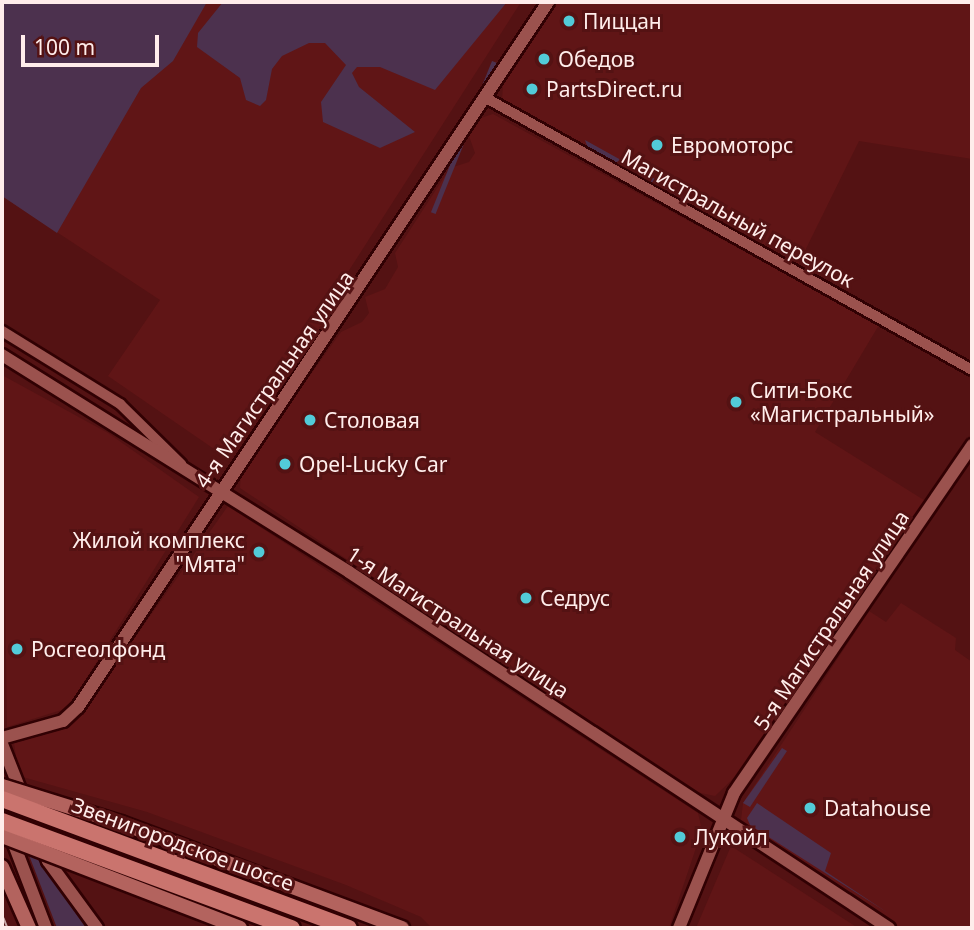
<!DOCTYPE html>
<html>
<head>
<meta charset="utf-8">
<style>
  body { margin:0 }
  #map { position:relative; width:974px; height:930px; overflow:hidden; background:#541213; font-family:"Noto Sans",sans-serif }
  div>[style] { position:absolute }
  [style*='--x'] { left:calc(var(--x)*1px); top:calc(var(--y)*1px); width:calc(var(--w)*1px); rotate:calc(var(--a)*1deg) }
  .built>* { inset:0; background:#601516 }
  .green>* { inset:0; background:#4c314e; transform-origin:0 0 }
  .roads { filter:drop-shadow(2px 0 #310103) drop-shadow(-2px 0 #310103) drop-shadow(0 2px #310103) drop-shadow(0 -2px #310103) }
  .minor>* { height:10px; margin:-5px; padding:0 5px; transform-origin:5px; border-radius:5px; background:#9b524e }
  .tertiary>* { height:12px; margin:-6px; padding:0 6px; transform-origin:6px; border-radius:6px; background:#9b524e }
  .secondary>* { height:14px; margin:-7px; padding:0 7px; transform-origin:7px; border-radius:7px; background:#b3635e }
  .rail>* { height:5px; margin-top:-2.5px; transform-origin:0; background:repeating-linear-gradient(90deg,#541213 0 8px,#caa9a8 0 16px); box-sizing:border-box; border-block:2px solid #caa9a8 }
  .bridges { filter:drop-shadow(2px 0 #310103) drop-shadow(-2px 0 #310103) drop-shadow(0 2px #310103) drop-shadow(0 -2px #310103) }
  .secondary-bridge>* { height:14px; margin:-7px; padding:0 7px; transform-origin:7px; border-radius:7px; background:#b3635e }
  .primary-bridge>* { height:16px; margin:-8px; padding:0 8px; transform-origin:8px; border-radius:8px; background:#ca746e }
  .dots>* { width:19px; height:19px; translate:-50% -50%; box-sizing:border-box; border:4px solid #541213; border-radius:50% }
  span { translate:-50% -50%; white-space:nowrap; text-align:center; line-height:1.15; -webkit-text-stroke:6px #541213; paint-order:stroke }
  .poi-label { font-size:21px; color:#ffedeb }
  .left { translate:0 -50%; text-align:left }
  .right { translate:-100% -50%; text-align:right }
  .street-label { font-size:21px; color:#ffedeb }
  .frame { position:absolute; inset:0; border:4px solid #ffedeb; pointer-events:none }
  .scale { position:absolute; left:21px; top:35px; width:138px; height:32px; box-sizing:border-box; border:4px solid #ffedeb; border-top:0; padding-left:9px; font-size:21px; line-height:24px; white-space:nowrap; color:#ffedeb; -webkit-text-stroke:5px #541213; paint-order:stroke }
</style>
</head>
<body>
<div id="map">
  <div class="built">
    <i style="clip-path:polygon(2px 2px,521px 2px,323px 311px,326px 327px,230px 460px,108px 376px,160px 300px,2px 196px)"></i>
    <i style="clip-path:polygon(555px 2px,972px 2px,972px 159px,859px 141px,797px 267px,502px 100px,503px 85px)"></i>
    <i style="clip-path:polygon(493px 114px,879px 325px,815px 432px,927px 502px,742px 770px,715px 796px,696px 792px,240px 488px,241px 472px,341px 332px,362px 322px,369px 313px,365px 297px,385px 289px,398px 267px,395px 253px,450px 168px,469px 162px,475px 153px,469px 136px,481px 118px)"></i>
    <i style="clip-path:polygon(2px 375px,108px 433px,199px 497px,68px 708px,7px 727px)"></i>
    <i style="clip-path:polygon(228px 506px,698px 813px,702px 830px,669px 928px,432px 928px,421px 917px,346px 885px,147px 812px,19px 776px,14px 743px,78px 718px)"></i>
    <i style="clip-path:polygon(901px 603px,956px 638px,955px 650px,972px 662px,972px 928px,899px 928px,741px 820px,743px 803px,869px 611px,886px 622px)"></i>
    <i style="clip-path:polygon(731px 846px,858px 928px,696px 928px)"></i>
  </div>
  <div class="green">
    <i style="clip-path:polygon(2px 2px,207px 2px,173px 61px,141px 88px,57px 233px,2px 196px)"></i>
    <i style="clip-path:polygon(223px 2px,507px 2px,435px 90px,380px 67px,357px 67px,352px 73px,359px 87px,415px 132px,380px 148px,323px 122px,321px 102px,346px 65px,325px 43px,309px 43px,282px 56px,272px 69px,266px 100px,260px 106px,246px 100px,240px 78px,197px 47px,198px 33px)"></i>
    <i style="left:492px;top:61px;width:5px;height:163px;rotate:22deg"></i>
    <i style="clip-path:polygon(585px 140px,693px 200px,682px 203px,618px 161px,615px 165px,588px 149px)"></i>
    <i style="clip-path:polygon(782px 748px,787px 751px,750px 807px,743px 803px)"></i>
    <i style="clip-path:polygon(757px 803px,831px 853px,825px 871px,888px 913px,750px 825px,747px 818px)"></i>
    <i style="clip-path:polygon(27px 850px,33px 851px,86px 928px,57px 928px)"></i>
  </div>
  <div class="roads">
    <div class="minor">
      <i style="--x:486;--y:98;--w:557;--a:29.23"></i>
      <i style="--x:2;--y:331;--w:139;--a:31.7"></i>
      <i style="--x:120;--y:404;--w:86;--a:44.5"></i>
    </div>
    <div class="tertiary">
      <i style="--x:2;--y:355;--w:409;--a:32"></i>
      <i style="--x:349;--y:572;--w:647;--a:33.4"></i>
      <i style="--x:2;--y:738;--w:63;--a:-15.6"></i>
      <i style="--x:63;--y:721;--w:21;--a:-43"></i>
      <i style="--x:78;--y:707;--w:847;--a:-56.31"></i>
      <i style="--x:2;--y:744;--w:126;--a:68.5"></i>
      <i style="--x:48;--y:861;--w:83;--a:53.8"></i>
      <i style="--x:2;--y:813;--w:123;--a:69.1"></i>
      <i style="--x:679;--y:928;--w:146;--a:-67.8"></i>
      <i style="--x:734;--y:793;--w:422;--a:-55.6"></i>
    </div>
    <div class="secondary">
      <i style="--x:121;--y:823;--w:300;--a:20.5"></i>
      <i style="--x:2;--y:867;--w:67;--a:66.1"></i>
    </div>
  </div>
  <div class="rail">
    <i style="--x:2;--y:918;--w:11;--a:68"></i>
  </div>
  <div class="bridges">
    <div class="secondary-bridge">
      <i style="--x:2;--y:786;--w:125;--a:17.3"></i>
      <i style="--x:2;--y:836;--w:255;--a:21.1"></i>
    </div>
    <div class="primary-bridge">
      <i style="--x:2;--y:799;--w:370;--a:20.4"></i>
      <i style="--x:2;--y:821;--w:309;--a:20.3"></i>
    </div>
  </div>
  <div class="dots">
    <i style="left:569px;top:21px;background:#52cbd8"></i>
    <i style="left:544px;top:59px;background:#52cbd8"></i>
    <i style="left:532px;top:89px;background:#52cbd8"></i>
    <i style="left:657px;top:145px;background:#52cbd8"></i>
    <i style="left:736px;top:402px;background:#52cbd8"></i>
    <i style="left:310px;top:420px;background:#52cbd8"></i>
    <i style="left:285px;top:464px;background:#52cbd8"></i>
    <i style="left:259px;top:552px;background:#52cbd8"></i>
    <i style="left:526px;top:598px;background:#52cbd8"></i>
    <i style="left:17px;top:649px;background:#52cbd8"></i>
    <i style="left:810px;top:808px;background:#52cbd8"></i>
    <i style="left:680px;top:837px;background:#52cbd8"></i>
  </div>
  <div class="poi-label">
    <span class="left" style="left:583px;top:21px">Пиццан</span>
    <span class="left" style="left:558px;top:59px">Обедов</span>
    <span class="left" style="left:546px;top:89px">PartsDirect.ru</span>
    <span class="left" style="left:671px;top:145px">Евромоторс</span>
    <span class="left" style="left:750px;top:402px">Сити-Бокс<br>«Магистральный»</span>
    <span class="left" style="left:324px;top:420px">Столовая</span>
    <span class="left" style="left:299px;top:464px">Opel-Lucky Car</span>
    <span class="right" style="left:245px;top:552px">Жилой комплекс<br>"Мята"</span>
    <span class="left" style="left:540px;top:598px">Седрус</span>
    <span class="left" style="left:31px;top:649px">Росгеолфонд</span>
    <span class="left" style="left:824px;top:808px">Datahouse</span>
    <span class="left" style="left:694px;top:837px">Лукойл</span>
  </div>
  <div class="street-label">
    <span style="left:738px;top:218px;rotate:29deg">Магистральный переулок</span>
    <span style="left:274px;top:379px;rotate:-55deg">4-я Магистральная улица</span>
    <span style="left:831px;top:620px;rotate:-56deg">5-я Магистральная улица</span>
    <span style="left:458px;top:622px;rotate:33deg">1-я Магистральная улица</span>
    <span style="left:183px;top:844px;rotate:20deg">Звенигородское шоссе</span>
  </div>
  <div class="frame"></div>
  <div class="scale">100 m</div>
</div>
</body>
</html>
